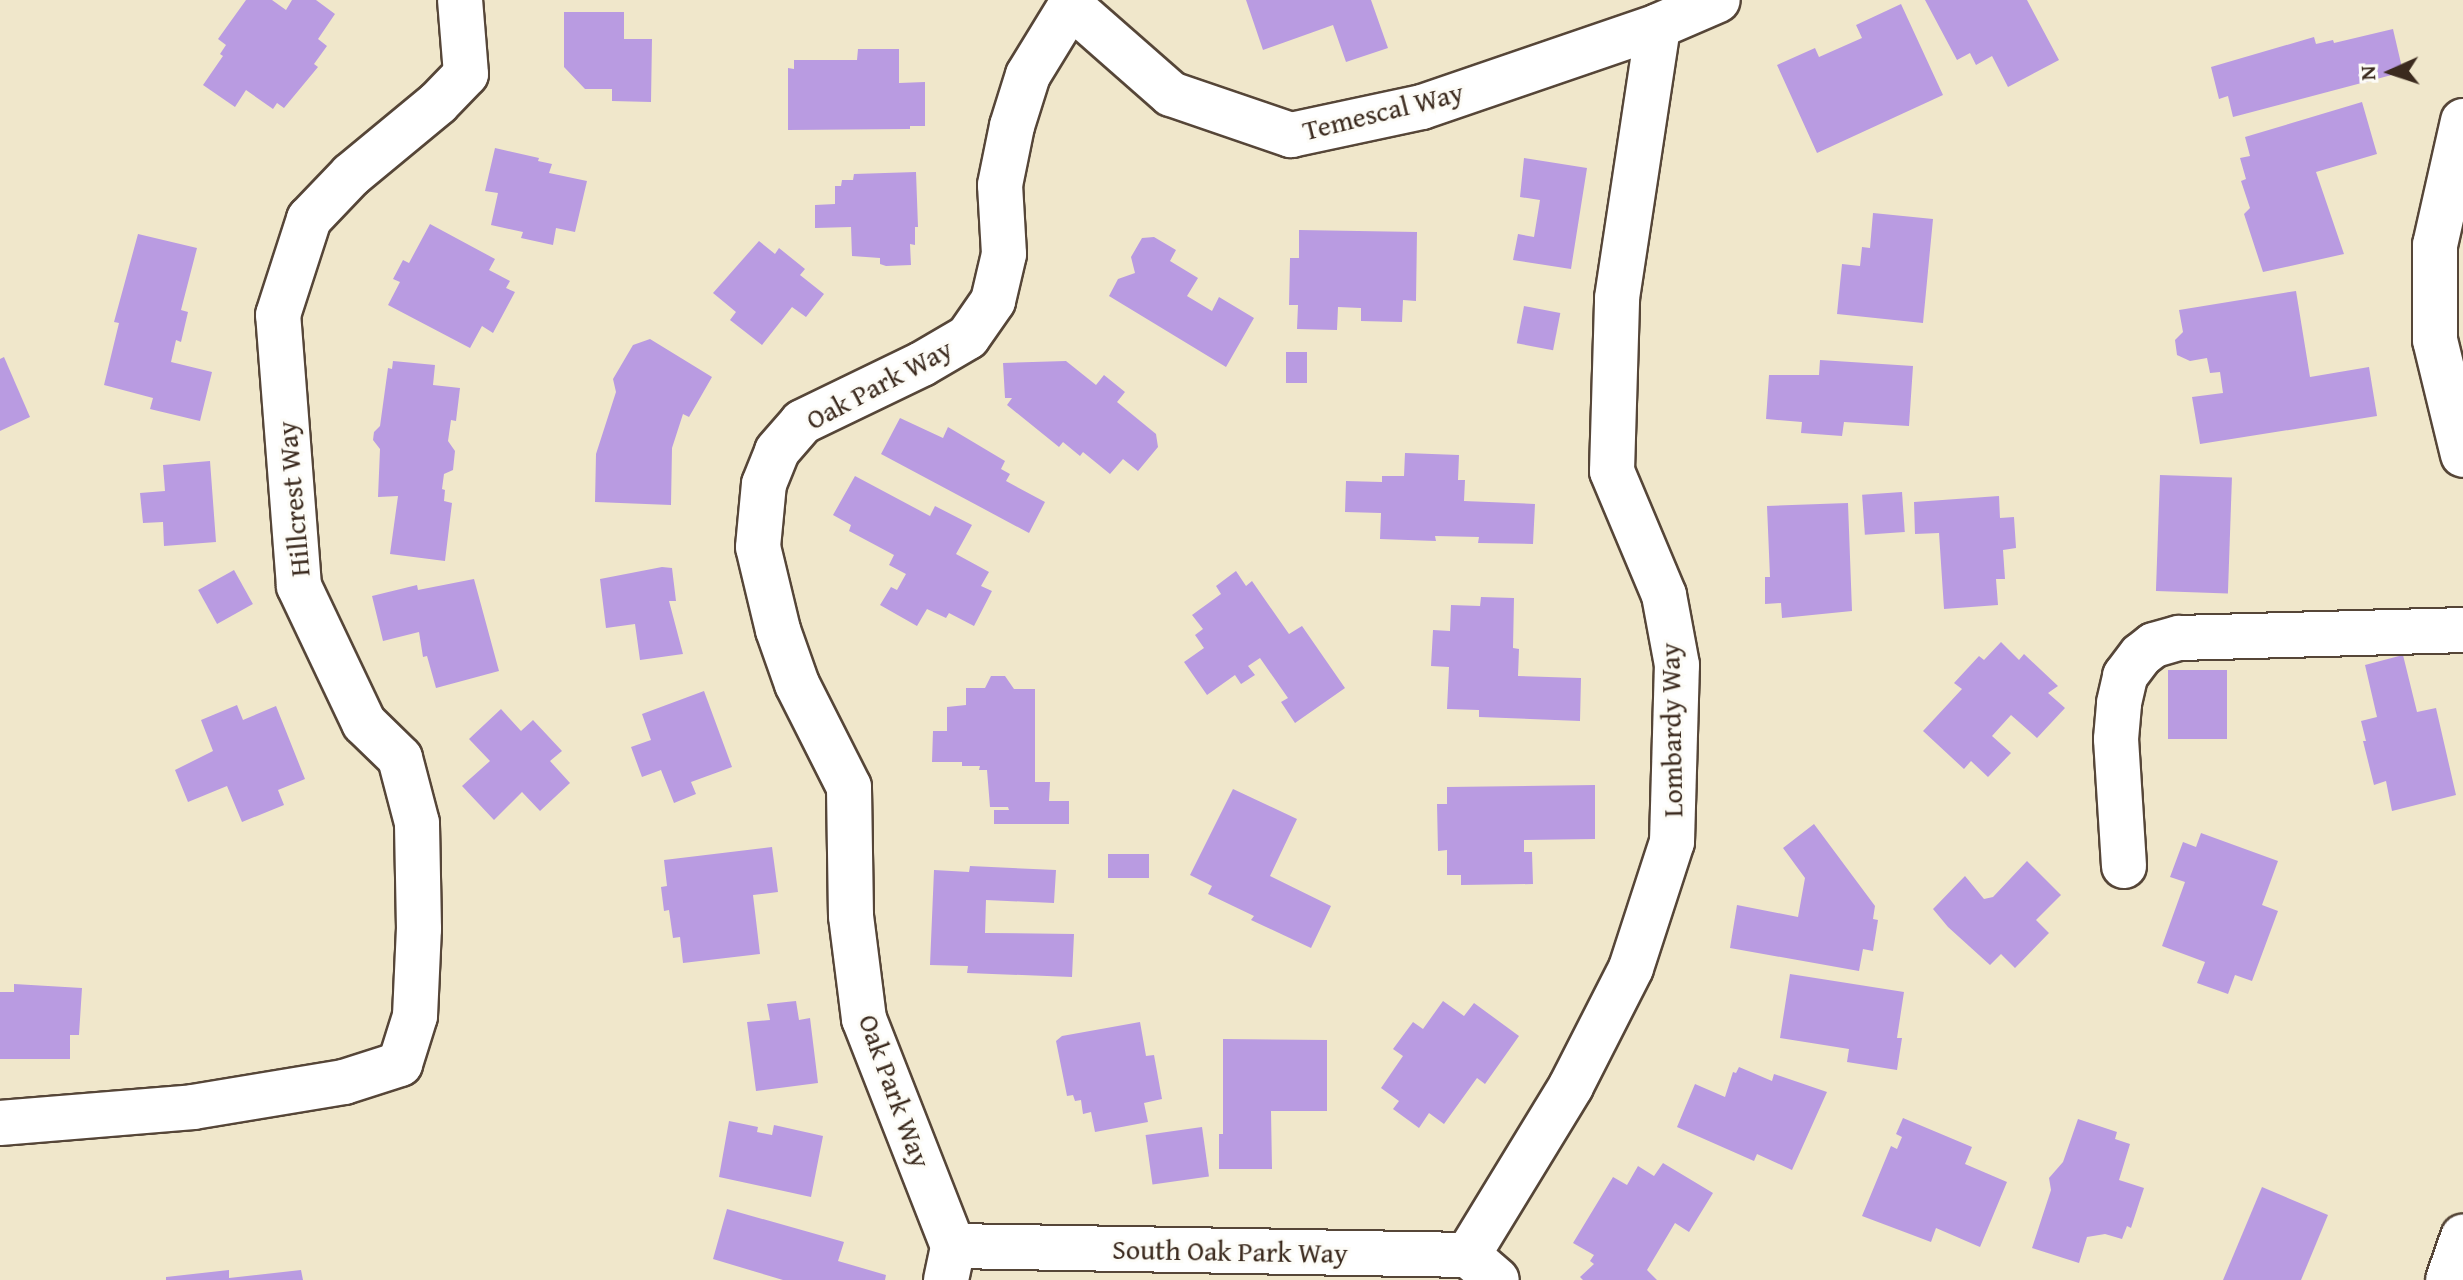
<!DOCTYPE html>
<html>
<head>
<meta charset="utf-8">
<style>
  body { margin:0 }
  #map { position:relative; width:2463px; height:1280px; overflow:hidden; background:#f0e7cb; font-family:"Gentium Book Plus",serif }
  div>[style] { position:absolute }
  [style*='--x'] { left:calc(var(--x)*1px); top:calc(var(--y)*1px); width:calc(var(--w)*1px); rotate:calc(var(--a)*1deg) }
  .building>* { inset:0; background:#b99be1; transform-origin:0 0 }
  .roads { filter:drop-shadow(2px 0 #564638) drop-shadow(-2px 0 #564638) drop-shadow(0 2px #564638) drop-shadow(0 -2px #564638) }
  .minor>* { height:44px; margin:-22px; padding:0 22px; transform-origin:22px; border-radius:22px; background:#fff }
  span { translate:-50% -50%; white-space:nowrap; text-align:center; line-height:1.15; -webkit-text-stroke:6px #fdfcf7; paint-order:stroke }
  .street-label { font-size:28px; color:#3b2a1e }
  .north { position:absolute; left:2351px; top:32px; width:80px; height:80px; -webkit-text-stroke:6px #fdfcf7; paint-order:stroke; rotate:267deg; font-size:22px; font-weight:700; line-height:32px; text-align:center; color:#3b2a1e }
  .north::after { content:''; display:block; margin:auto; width:28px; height:36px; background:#3b2a1e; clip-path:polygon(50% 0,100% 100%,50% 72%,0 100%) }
</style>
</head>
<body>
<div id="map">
  <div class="building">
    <i style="clip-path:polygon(246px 0,272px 0,286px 10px,292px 0,316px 0,335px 14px,318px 39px,327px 46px,314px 64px,318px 67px,284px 108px,277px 103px,273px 109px,246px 90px,235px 107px,203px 85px,223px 56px,220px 54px,226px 45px,218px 39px)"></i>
    <i style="clip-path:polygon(1246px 0,1371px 0,1388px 48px,1346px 62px,1333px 25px,1263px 50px)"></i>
    <i style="clip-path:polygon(1925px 0,2027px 0,2059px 60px,2008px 87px,1992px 56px,1976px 65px,1970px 53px,1957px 60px)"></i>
    <i style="clip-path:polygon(1901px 4px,1943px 95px,1817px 153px,1777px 65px,1815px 48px,1819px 57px,1862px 38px,1856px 25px)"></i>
    <i style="clip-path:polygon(564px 12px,624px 12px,624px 39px,652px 39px,651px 102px,612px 101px,612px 89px,585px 89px,564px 67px)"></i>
    <i style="clip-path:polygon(2393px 29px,2403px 72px,2233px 117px,2228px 96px,2219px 99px,2211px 67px,2314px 37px,2316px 44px,2333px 40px,2334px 43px)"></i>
    <i style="clip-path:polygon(858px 49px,899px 49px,899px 83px,925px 82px,925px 126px,910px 126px,910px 129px,788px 130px,788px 68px,794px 69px,794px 60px,857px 60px)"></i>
    <i style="clip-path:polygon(2362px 102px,2377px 154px,2316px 172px,2344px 254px,2263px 272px,2244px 214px,2250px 208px,2241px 181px,2246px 179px,2240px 158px,2250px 156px,2245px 137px)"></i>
    <i style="clip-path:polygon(495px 148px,539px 158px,538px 161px,552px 164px,549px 173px,587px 181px,575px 232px,556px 228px,553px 245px,521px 238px,523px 232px,491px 225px,498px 193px,485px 191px)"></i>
    <i style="clip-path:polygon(1524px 158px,1587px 168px,1571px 269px,1513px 260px,1518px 234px,1534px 237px,1540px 200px,1520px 197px)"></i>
    <i style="clip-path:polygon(916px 172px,918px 227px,915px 227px,915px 245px,910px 244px,911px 265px,886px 266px,880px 264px,880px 258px,852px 256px,851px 227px,815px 228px,815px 205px,835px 204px,835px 186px,841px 186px,842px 180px,853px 180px,854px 174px)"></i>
    <i style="clip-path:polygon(1873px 213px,1933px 219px,1923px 323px,1837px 314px,1842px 264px,1860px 266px,1862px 247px,1870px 248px)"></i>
    <i style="clip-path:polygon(430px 224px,495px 259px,489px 270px,510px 281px,506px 288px,515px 292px,493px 333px,482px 326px,470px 348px,388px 305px,400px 282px,393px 279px,403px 260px,409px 263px)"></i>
    <i style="clip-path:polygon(1299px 230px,1417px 232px,1416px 301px,1403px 300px,1402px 322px,1361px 321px,1361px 308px,1338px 307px,1337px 330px,1297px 329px,1298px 305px,1289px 305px,1290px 258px,1299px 258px)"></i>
    <i style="clip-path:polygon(138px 234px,197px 248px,181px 310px,188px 312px,181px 342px,176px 340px,171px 362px,212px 372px,200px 421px,150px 409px,153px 398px,104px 385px,119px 323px,114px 322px)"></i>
    <i style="clip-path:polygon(1154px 237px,1176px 250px,1170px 261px,1198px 278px,1187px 296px,1212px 311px,1219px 297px,1254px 318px,1226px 367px,1109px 296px,1118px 279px,1135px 273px,1131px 257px,1142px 238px)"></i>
    <i style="clip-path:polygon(759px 241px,775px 254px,779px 248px,805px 269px,800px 275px,824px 294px,806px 317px,792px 307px,762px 345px,730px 320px,736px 312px,713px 293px)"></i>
    <i style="clip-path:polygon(2296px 291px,2310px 377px,2369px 367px,2377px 416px,2200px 444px,2192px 397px,2223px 393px,2220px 372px,2210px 373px,2207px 358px,2190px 361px,2177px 355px,2175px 340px,2183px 332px,2179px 310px)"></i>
    <i style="left:1524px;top:306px;width:37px;height:38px;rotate:11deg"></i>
    <i style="clip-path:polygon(650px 339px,712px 377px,689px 417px,683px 414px,672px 448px,671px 505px,595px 502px,596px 454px,616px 392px,613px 379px,633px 345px)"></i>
    <i style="left:1286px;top:352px;width:21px;height:31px"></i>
    <i style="clip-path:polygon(4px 357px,30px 417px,0 431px,0 359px)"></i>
    <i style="clip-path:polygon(1820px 360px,1913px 366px,1909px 426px,1844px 422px,1842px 436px,1801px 433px,1802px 422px,1766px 419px,1769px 375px,1819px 375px)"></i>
    <i style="clip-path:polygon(393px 361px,435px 365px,433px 385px,460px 388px,456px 421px,451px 420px,448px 441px,455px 451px,453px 470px,444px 474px,442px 489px,445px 490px,444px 501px,452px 503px,445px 561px,390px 554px,398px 496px,378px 497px,380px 449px,373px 440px,374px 432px,380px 426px,388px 368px,392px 369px)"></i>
    <i style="clip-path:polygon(1066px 361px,1096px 385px,1104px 375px,1125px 392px,1117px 402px,1156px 434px,1158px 447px,1138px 471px,1123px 459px,1110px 474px,1083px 452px,1080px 456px,1063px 442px,1059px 447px,1007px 405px,1012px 398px,1005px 398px,1003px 363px)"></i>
    <i style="clip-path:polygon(900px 418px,943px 438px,948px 427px,1005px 461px,1001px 469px,1010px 474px,1006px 481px,1045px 502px,1029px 533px,881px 454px)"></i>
    <i style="clip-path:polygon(1405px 453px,1459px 455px,1458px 480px,1465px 480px,1464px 501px,1535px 504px,1533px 544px,1478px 543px,1479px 537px,1435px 536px,1436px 541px,1380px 539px,1381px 513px,1345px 512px,1346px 481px,1382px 482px,1382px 476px,1404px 476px)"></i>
    <i style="clip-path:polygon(210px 461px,216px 542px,164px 546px,163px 522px,143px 523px,140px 493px,165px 491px,163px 465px)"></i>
    <i style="left:2160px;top:475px;width:72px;height:116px;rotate:2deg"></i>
    <i style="clip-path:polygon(855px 476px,930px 516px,935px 506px,972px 525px,956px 554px,989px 572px,981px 586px,992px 591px,974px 626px,949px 613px,946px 618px,927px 609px,917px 626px,880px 605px,891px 587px,897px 590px,906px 574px,889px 565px,894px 555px,849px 531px,851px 525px,833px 515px)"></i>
    <i style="left:1902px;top:492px;width:40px;height:40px;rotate:86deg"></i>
    <i style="clip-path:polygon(1999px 496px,2000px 518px,2014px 517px,2016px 548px,2003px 550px,2005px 579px,1996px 579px,1998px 605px,1944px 609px,1939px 533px,1915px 534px,1914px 502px)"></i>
    <i style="clip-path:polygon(1848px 503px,1852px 611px,1782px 618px,1781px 603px,1765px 604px,1765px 577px,1770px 577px,1767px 506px)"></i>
    <i style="clip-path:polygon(662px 567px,672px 568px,676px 601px,669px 601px,683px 654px,640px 660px,635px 624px,606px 628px,600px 579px)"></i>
    <i style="left:234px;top:570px;width:39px;height:41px;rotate:61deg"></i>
    <i style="clip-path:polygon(1236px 571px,1246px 586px,1252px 581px,1289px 634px,1302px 626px,1345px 688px,1295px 723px,1281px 702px,1288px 698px,1260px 658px,1248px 666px,1255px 675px,1241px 684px,1235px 675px,1207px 695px,1184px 662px,1204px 648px,1195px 635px,1203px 629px,1192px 615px,1221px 594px,1216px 586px)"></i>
    <i style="clip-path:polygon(474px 579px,499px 671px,436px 688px,427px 656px,423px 657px,419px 632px,383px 641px,372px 596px,417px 585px,418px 590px)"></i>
    <i style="clip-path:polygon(1481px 597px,1514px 598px,1513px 648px,1519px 649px,1518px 676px,1581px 678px,1580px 721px,1479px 717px,1479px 710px,1447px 709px,1449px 667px,1431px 666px,1433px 630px,1450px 631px,1451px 605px,1480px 606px)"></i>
    <i style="clip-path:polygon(2001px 642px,2019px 660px,2024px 654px,2058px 686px,2048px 693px,2065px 708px,2037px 738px,2011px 715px,1992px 736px,2011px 753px,1988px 777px,1971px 761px,1964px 769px,1923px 731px,1962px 689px,1954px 683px,1979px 656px,1984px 660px)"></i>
    <i style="clip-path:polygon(2403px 655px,2417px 712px,2436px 708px,2456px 795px,2392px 811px,2386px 781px,2374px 785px,2363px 741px,2366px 741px,2361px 721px,2377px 717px,2365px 665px)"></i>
    <i style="left:2168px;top:670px;width:59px;height:69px"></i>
    <i style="clip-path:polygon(991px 676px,1005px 676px,1014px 689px,1035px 689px,1035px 782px,1050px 782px,1049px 801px,1069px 801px,1069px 824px,994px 824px,994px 810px,1009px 810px,1008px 807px,990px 807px,987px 770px,979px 770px,980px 766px,962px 766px,962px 762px,932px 762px,933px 731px,947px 731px,947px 707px,966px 705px,966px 688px,985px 688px)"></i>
    <i style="clip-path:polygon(704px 691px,732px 767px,691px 782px,696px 794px,674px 803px,661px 770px,642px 777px,631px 747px,651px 740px,642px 714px)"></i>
    <i style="clip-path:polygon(237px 705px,243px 720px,276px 706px,305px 779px,278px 790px,284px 805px,242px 822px,227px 786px,188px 802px,175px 770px,213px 751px,201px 720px)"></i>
    <i style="clip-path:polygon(501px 709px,521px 731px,533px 720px,562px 751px,550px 761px,570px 783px,540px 811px,522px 792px,494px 820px,462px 786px,490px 761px,469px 739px)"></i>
    <i style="clip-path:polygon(1595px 785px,1595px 839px,1524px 840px,1524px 852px,1532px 852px,1533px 884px,1461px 885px,1461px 875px,1447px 875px,1447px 850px,1438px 851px,1437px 804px,1447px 804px,1447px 787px)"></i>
    <i style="clip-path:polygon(1233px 789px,1297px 819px,1270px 876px,1331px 906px,1311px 948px,1251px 920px,1254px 916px,1208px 894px,1212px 886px,1190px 875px)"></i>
    <i style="clip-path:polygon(1814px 824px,1875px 906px,1873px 919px,1878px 920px,1873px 951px,1863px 949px,1859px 971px,1730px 948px,1737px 905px,1798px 917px,1805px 878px,1783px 848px)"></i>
    <i style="clip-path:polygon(2201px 833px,2278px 861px,2262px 905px,2278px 911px,2252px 981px,2235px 975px,2228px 994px,2197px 983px,2205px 962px,2162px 946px,2185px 882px,2170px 877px,2183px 842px,2196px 847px)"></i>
    <i style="clip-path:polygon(772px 847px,778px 892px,753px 895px,760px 954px,683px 963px,680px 937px,673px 938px,669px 910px,664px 911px,661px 887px,667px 886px,664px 860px)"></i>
    <i style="left:1108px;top:854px;width:41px;height:24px"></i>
    <i style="clip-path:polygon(2027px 861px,2061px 895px,2036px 920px,2049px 933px,2015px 968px,2001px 954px,1990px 965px,1948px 927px,1933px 909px,1965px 876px,1984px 899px,1993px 897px)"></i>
    <i style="clip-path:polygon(970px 866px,1056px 870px,1054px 903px,986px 900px,985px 933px,1074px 934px,1072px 977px,967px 973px,968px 966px,930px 965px,934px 870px,969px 872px)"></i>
    <i style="clip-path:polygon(1790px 974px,1904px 992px,1897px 1038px,1902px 1038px,1897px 1070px,1847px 1062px,1849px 1049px,1780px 1038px)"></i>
    <i style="clip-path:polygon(14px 984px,82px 988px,79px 1035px,70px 1035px,70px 1059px,0 1059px,0 992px,14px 992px)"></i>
    <i style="clip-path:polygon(796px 1001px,799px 1020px,810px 1018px,818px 1083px,756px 1091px,747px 1022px,770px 1020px,767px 1004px)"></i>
    <i style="clip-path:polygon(1443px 1001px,1464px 1016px,1474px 1003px,1519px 1036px,1485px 1084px,1477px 1078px,1444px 1124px,1429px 1113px,1419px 1128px,1393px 1109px,1399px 1101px,1381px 1088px,1403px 1056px,1393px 1049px,1413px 1022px,1423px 1029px)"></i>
    <i style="clip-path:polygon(1140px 1022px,1146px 1056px,1154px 1055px,1162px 1099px,1144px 1103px,1148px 1122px,1095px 1132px,1091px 1112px,1083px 1114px,1081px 1100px,1075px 1101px,1073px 1095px,1067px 1096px,1056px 1041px,1062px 1036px)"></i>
    <i style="clip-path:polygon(1223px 1039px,1327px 1040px,1327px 1111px,1271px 1111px,1272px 1169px,1219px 1169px,1219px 1134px,1223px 1134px)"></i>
    <i style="clip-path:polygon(1739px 1067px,1772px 1081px,1774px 1074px,1827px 1092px,1792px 1170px,1757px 1154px,1754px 1161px,1677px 1127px,1695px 1084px,1725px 1097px,1733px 1072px,1736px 1073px)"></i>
    <i style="clip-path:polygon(1903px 1118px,1972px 1147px,1965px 1164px,2007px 1182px,1980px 1247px,1936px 1228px,1931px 1242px,1862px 1216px,1891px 1146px,1897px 1149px,1902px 1137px,1896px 1134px)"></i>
    <i style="clip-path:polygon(2078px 1119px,2117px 1132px,2115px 1139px,2130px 1144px,2119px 1180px,2144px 1188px,2131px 1228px,2127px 1226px,2122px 1239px,2105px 1234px,2087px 1237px,2079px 1263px,2032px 1248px,2051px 1190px,2049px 1178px,2063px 1162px)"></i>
    <i style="clip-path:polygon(729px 1121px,758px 1127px,757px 1132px,772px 1135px,774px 1125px,823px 1136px,811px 1197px,719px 1177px)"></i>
    <i style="left:1202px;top:1127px;width:50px;height:57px;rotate:82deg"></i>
    <i style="clip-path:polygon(1663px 1163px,1713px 1193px,1689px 1232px,1675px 1223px,1647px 1270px,1657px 1280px,1583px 1280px,1580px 1277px,1594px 1264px,1590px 1261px,1594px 1255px,1573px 1243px,1613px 1177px,1627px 1185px,1638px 1166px,1654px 1176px)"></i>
    <i style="clip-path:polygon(2262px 1187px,2328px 1215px,2301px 1280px,2223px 1280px)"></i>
    <i style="clip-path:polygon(727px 1209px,844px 1242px,838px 1261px,886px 1275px,885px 1280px,783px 1280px,713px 1259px)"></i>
    <i style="clip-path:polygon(229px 1270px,229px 1278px,301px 1270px,303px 1280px,166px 1280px,166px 1277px)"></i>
  </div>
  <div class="roads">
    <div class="minor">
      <i style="--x:1072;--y:7;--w:132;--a:41.3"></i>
      <i style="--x:1171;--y:94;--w:127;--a:18.9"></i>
      <i style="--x:1291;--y:135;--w:134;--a:-12.1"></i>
      <i style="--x:1422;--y:107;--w:250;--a:-18.9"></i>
      <i style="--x:1658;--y:26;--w:65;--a:-23.4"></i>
      <i style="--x:2463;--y:121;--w:127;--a:102.7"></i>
      <i style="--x:2435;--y:245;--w:95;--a:90"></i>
      <i style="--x:2435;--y:340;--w:118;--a:76.3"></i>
      <i style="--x:2124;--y:866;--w:127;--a:-93.6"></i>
      <i style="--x:2116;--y:739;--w:36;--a:-85"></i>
      <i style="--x:2119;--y:703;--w:28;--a:-77"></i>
      <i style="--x:2125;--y:676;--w:26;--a:-53"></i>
      <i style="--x:2141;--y:655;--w:16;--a:-38"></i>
      <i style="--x:2154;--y:645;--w:26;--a:-16"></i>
      <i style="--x:2179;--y:638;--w:284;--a:-1.6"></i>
      <i style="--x:0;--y:1123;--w:194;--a:-4.7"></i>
      <i style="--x:193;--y:1107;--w:153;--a:-9.4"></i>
      <i style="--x:344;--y:1082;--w:59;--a:-17.8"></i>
      <i style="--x:400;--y:1064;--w:50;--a:-72.6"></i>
      <i style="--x:415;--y:1016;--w:87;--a:-87.4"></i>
      <i style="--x:419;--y:929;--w:106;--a:-91.1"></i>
      <i style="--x:417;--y:823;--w:67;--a:-104.7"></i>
      <i style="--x:400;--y:758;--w:50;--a:-135.8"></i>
      <i style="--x:364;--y:723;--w:152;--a:-115.4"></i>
      <i style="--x:299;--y:586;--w:272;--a:-94.4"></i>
      <i style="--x:278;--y:315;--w:101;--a:-72.1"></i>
      <i style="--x:309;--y:219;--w:61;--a:-46.3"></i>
      <i style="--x:351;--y:175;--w:113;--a:-39.6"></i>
      <i style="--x:438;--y:103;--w:40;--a:-46"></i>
      <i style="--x:466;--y:74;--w:74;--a:-94.6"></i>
      <i style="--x:953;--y:1246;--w:515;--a:1"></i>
      <i style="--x:1468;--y:1255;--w:38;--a:41"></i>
      <i style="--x:1468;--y:1255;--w:198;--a:-58.6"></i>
      <i style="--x:1571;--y:1086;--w:132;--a:-63"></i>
      <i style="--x:1631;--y:968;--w:133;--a:-72"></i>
      <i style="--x:1672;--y:842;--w:177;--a:-88.4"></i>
      <i style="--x:1677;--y:665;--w:71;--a:-100.5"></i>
      <i style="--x:1664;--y:595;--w:134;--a:-112.8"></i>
      <i style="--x:1612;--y:471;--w:173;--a:-88.3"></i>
      <i style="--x:1617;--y:298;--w:275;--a:-81.4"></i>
      <i style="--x:946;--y:1280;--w:35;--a:-78"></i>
      <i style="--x:953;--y:1246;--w:244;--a:-111.4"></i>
      <i style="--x:864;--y:1019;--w:104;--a:-97.2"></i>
      <i style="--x:851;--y:916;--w:129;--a:-90.9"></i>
      <i style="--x:849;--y:787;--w:115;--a:-116.8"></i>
      <i style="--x:797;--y:684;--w:57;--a:-109.4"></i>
      <i style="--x:778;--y:630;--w:85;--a:-103.5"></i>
      <i style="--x:758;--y:547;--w:63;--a:-84.6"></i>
      <i style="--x:764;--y:484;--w:35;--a:-68"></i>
      <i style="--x:777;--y:451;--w:38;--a:-49"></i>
      <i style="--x:802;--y:422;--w:133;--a:-25.8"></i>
      <i style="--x:922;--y:364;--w:53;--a:-30.4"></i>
      <i style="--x:968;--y:337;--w:44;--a:-55.2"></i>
      <i style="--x:993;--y:301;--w:48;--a:-76.8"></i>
      <i style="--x:1004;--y:254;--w:69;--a:-93.3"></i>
      <i style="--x:1000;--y:185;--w:60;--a:-78.5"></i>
      <i style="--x:1012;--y:126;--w:53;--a:-72.6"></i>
      <i style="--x:1028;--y:75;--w:88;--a:-58.5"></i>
      <i style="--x:2448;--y:1280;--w:46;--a:-70.8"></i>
    </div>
  </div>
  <div class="street-label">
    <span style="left:1383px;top:111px;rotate:-14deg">Temescal Way</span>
    <span style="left:879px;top:384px;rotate:-28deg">Oak Park Way</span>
    <span style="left:293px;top:499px;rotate:-95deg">Hillcrest Way</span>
    <span style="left:1671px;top:730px;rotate:-91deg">Lombardy Way</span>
    <span style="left:895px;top:1091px;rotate:70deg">Oak Park Way</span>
    <span style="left:1230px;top:1251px;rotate:1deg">South Oak Park Way</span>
  </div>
  <div class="north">N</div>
</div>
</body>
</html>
